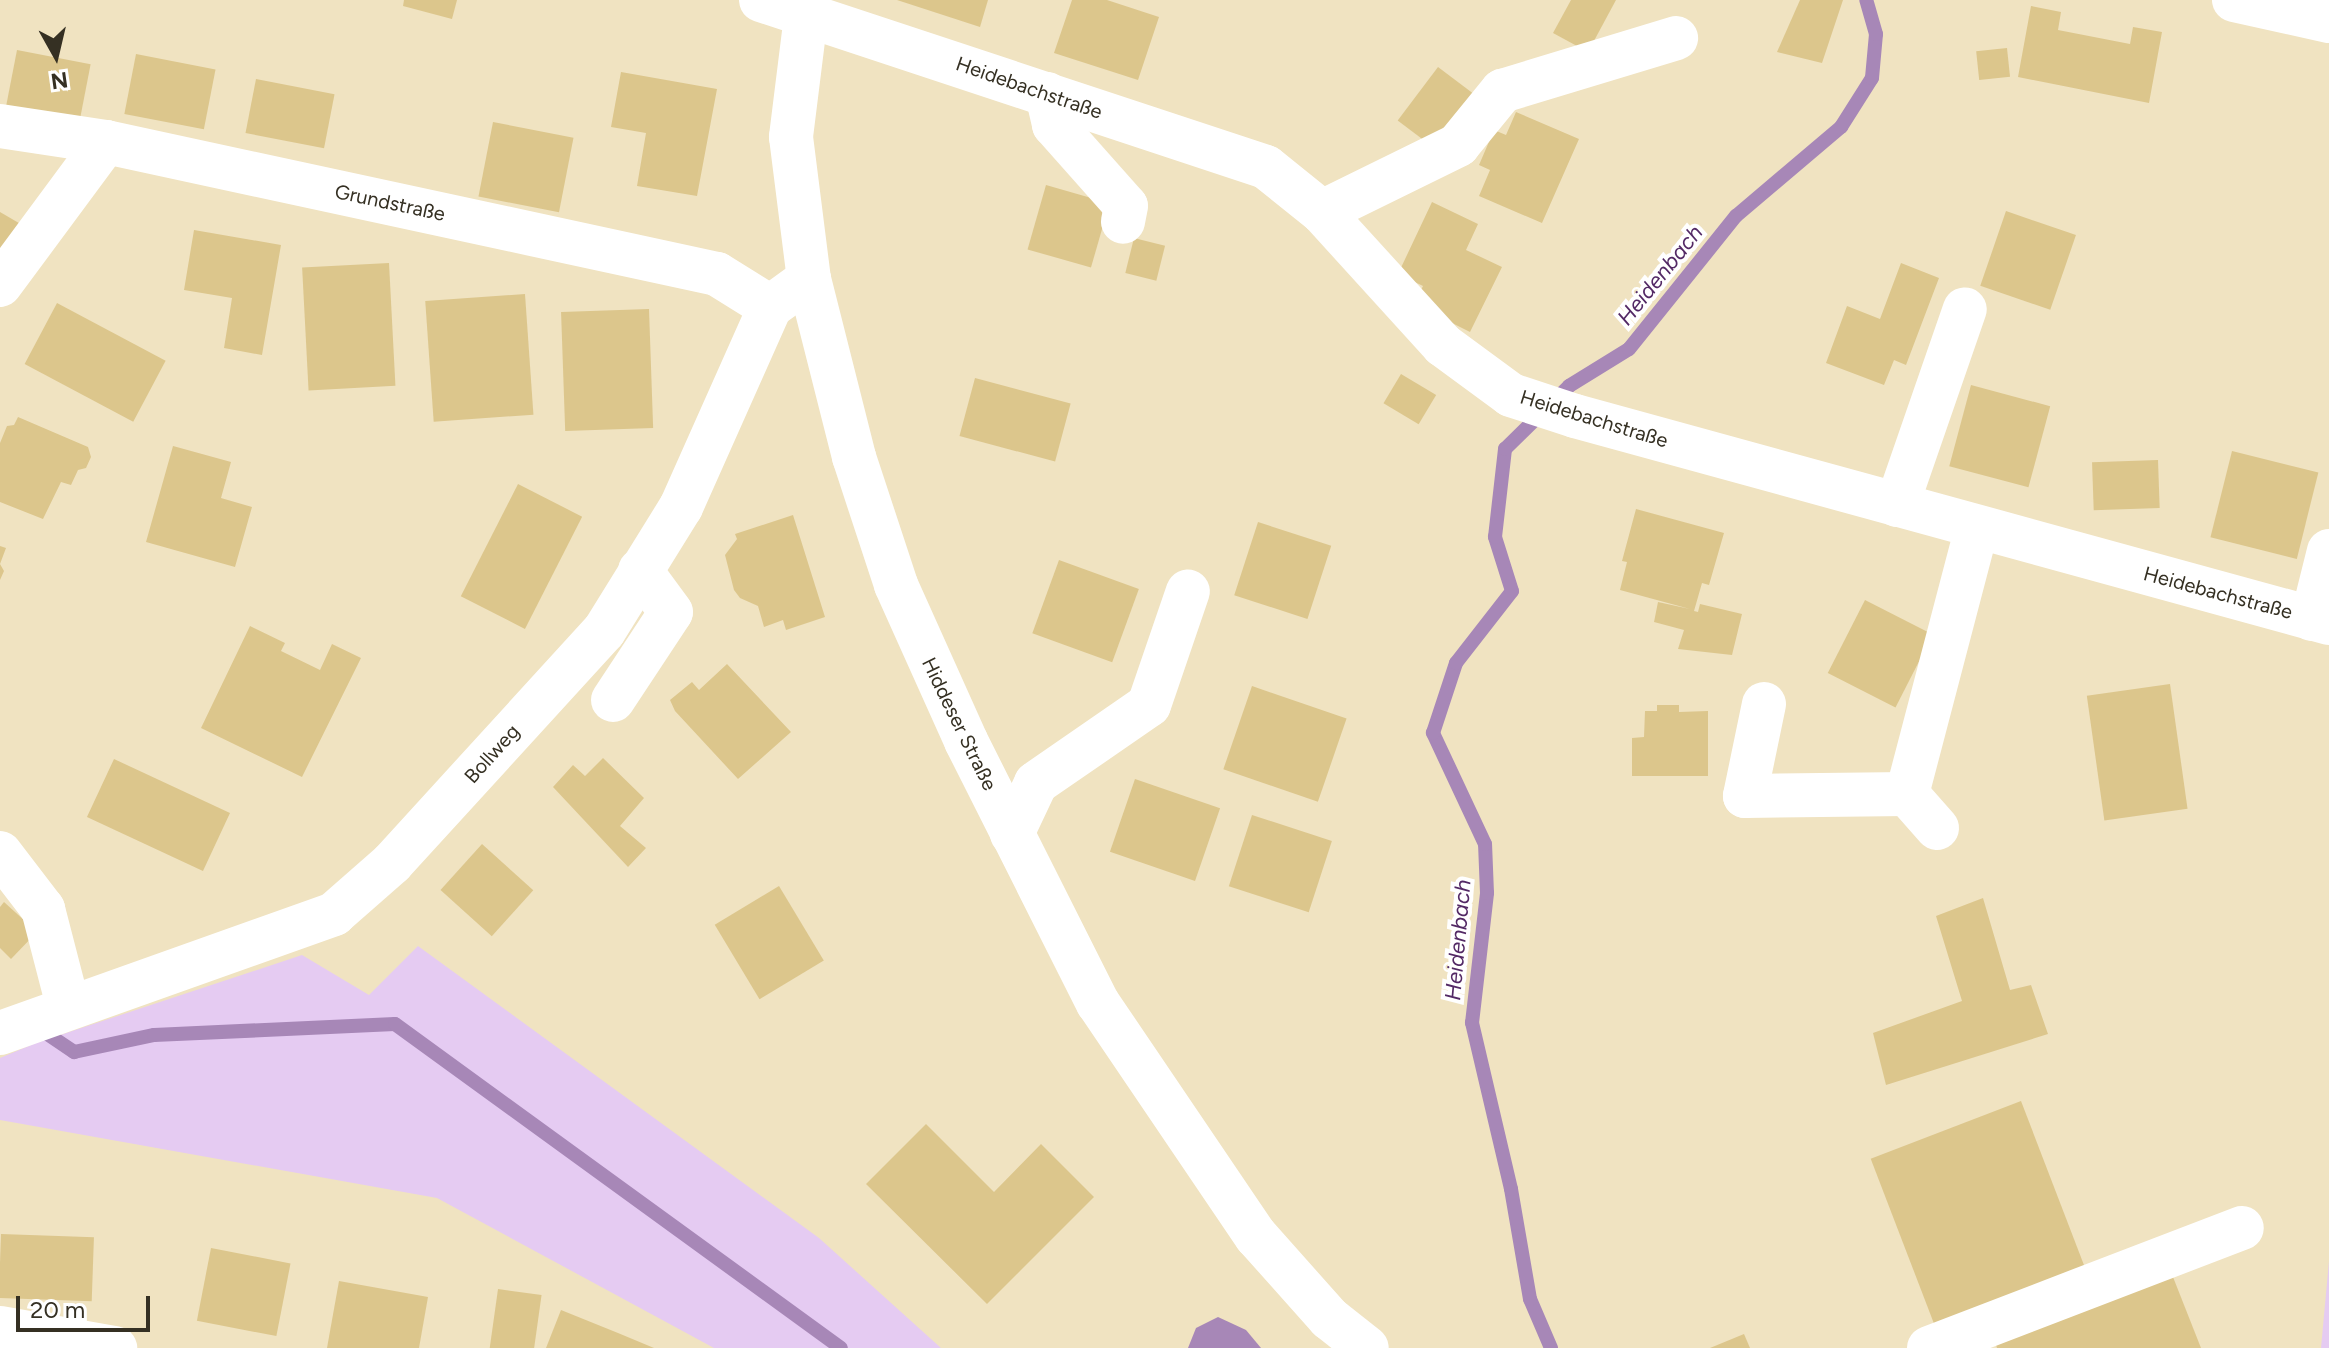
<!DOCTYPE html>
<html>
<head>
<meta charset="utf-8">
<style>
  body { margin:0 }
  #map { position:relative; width:2329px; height:1348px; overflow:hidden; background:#f0e3c1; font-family:Figtree,sans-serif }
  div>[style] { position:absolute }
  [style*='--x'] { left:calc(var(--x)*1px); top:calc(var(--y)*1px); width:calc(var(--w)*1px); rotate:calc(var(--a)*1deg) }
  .green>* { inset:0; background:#e5cbf2 }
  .water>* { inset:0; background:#a787b7 }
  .stream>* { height:14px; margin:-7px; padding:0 7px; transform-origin:7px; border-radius:7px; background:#a787b7 }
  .building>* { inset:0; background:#dcc68c; transform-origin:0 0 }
  .minor>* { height:44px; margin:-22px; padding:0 22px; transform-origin:22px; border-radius:22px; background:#fff }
  .major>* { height:44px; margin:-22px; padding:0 22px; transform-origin:22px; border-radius:22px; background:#fff }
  span { translate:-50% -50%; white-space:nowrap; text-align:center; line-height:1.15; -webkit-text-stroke:8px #fff; paint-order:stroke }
  .street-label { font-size:20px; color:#353023 }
  .water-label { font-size:22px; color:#532965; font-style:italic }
  .north { position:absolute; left:16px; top:16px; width:80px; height:80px; -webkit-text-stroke:6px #fff; paint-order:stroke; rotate:172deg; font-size:22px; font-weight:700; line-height:32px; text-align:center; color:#353023 }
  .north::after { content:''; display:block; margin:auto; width:28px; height:36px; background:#353023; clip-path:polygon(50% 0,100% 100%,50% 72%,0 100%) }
  .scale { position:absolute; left:16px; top:1296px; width:134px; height:36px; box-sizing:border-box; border:4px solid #353023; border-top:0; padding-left:10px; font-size:24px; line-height:28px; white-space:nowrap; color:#353023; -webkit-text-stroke:6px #fff; paint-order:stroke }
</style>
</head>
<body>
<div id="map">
  <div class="green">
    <i style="clip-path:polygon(418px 946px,819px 1238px,941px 1348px,714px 1348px,437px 1198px,0 1120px,0 1058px,36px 1043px,302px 955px,369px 995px)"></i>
    <i style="clip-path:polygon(2329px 1261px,2329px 1348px,2321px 1348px)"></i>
  </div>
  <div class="water">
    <i style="clip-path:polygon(1218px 1317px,1246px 1330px,1261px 1348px,1188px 1348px,1196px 1328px)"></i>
  </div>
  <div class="stream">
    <i style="--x:37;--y:1027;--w:45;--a:34"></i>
    <i style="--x:74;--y:1052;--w:82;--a:-12"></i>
    <i style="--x:154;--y:1035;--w:241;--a:-2.6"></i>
    <i style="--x:395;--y:1024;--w:551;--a:36"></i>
    <i style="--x:1551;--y:1348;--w:53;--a:-113.2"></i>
    <i style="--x:1530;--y:1299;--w:112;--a:-99.8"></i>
    <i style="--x:1511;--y:1189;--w:171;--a:-103.2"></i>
    <i style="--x:1472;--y:1023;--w:131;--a:-83.4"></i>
    <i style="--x:1487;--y:893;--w:49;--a:-92.3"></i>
    <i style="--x:1485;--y:844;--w:123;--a:-115.1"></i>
    <i style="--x:1433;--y:733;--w:74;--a:-71.8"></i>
    <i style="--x:1456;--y:663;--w:91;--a:-52.1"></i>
    <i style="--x:1512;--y:591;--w:57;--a:-107.5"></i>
    <i style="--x:1495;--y:537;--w:89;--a:-83.5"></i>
    <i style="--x:1505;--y:449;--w:90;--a:-44.5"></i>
    <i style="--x:1569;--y:386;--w:70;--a:-31.7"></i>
    <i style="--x:1629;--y:349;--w:171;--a:-51.2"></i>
    <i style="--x:1736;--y:216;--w:138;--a:-40.3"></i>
    <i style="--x:1841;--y:127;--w:58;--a:-57.7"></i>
    <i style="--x:1872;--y:78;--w:44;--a:-84.8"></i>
    <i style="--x:1876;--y:34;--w:35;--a:-106"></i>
  </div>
  <div class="building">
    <i style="clip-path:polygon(404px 0,457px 0,452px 19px,403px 6px)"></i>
    <i style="clip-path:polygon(897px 0,988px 0,980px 27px)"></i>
    <i style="clip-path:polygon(1072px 0,1107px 0,1159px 17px,1138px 80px,1054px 53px)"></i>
    <i style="clip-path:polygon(1571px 0,1616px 0,1588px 52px,1553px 33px)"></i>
    <i style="clip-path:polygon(1800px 0,1843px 0,1822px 63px,1777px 52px)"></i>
    <i style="clip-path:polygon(2031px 6px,2061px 12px,2058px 30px,2130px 44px,2133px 27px,2162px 32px,2149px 103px,2018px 77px)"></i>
    <i style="left:2007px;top:48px;width:29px;height:31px;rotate:84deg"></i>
    <i style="left:17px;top:50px;width:75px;height:59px;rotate:11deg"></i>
    <i style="left:136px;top:54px;width:81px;height:61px;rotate:11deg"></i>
    <i style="left:1438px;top:67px;width:49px;height:67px;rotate:37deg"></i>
    <i style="clip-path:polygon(621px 72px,717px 89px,697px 196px,637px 186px,646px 133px,611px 127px)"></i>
    <i style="left:256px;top:79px;width:80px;height:55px;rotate:11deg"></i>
    <i style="clip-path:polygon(1516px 112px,1579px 139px,1542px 223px,1479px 196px,1490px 170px,1479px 165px,1494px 130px,1506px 135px)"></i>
    <i style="left:493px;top:122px;width:82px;height:76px;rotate:11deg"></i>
    <i style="left:1046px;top:185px;width:66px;height:67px;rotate:16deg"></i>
    <i style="clip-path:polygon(1432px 202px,1478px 224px,1466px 250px,1502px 267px,1470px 332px,1414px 304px,1423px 286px,1398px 274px)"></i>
    <i style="left:2006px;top:211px;width:74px;height:79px;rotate:19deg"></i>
    <i style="clip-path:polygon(0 212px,24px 226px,0 268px)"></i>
    <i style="clip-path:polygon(194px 230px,281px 245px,262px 355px,224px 348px,232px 298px,184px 290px)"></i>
    <i style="left:1134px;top:238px;width:32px;height:36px;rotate:14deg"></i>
    <i style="left:389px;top:263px;width:123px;height:87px;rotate:87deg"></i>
    <i style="clip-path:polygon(1901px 263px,1939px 278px,1906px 365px,1894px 360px,1884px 385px,1826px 363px,1847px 306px,1880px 319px)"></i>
    <i style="left:525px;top:294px;width:121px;height:100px;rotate:86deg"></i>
    <i style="left:57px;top:303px;width:123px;height:69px;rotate:28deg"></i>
    <i style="left:649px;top:309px;width:119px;height:88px;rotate:88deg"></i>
    <i style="left:1401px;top:374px;width:41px;height:34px;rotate:31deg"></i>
    <i style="left:975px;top:378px;width:99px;height:60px;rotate:15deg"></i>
    <i style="left:1971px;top:385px;width:82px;height:84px;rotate:15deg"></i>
    <i style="clip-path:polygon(18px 417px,88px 447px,91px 457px,86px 468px,78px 470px,71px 485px,61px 482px,43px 519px,0 502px,0 443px,7px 426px,14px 425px)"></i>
    <i style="clip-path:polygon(173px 446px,231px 462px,221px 498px,252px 507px,235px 567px,146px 542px)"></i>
    <i style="left:2232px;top:451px;width:89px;height:89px;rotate:14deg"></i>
    <i style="left:2158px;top:460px;width:48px;height:66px;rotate:88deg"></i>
    <i style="left:518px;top:484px;width:72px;height:126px;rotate:27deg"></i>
    <i style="clip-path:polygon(1636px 509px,1724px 533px,1709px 585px,1702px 583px,1694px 611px,1698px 612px,1700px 604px,1742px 614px,1732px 655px,1678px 649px,1684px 630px,1654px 622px,1658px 602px,1690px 609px,1620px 590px,1627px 562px,1622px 561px)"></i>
    <i style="clip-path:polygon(793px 515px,825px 617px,786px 630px,783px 620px,764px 627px,758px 606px,740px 598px,734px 590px,725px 555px,737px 539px,735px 534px)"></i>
    <i style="left:1258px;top:522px;width:77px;height:77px;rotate:18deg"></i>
    <i style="clip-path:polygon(0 546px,6px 548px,0 564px,4px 571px,0 580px)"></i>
    <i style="left:1059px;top:560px;width:85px;height:78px;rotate:20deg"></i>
    <i style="left:1865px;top:600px;width:76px;height:82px;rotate:27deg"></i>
    <i style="clip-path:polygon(250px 626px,285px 643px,281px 651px,320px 670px,332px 644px,361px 658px,302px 777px,201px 728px)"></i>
    <i style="clip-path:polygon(727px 664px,791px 732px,738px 779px,675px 711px,670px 700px,692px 682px,699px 690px)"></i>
    <i style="left:2170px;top:684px;width:126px;height:84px;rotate:82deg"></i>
    <i style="left:1252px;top:686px;width:100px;height:88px;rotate:19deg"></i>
    <i style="clip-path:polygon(1657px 705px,1679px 705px,1679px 712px,1708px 711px,1708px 776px,1632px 776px,1632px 738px,1644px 737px,1645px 711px,1657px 711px)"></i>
    <i style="clip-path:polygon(603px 758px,644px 798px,620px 826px,646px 848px,628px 867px,553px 787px,573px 765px,585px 776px)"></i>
    <i style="left:114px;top:759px;width:128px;height:64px;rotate:25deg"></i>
    <i style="left:1135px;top:779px;width:90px;height:77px;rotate:19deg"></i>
    <i style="left:1252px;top:815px;width:84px;height:75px;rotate:18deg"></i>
    <i style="left:482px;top:844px;width:69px;height:62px;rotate:42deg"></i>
    <i style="left:779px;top:886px;width:87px;height:75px;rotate:59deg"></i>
    <i style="clip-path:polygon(1983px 898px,2010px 990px,2031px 985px,2048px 1034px,1886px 1085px,1873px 1033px,1962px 1001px,1936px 916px)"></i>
    <i style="clip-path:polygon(4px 902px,37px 932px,11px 959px,0 948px,0 907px)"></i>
    <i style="left:2021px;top:1101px;width:188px;height:161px;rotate:69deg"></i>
    <i style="clip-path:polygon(926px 1124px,994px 1192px,1041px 1144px,1094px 1197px,987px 1304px,866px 1184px)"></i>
    <i style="left:1px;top:1234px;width:93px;height:64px;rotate:2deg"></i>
    <i style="left:211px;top:1248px;width:81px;height:74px;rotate:11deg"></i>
    <i style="clip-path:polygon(2173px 1277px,2201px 1348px,1997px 1348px,1996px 1345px)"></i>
    <i style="clip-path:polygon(339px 1281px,428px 1297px,419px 1348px,327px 1348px)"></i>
    <i style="left:498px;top:1289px;width:44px;height:60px;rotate:8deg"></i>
    <i style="clip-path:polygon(561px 1310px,618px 1333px,654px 1348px,546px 1348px)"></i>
    <i style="clip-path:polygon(1744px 1334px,1750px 1348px,1710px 1348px)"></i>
  </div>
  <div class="minor">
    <i style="--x:761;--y:0;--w:532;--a:18.3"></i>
    <i style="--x:1266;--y:167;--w:72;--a:38.8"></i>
    <i style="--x:1322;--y:212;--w:180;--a:47.7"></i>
    <i style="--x:1443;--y:345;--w:84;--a:36.3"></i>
    <i style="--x:1511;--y:395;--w:67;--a:18.2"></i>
    <i style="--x:1575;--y:416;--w:782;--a:15.35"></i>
    <i style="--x:2234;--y:0;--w:97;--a:12.5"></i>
    <i style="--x:1047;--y:94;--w:32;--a:77"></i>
    <i style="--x:1054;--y:125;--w:108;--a:48.4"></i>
    <i style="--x:1126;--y:206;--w:16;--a:101"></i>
    <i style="--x:0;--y:126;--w:107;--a:8.6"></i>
    <i style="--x:106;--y:142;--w:625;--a:12.19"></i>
    <i style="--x:717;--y:274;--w:62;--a:31.9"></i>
    <i style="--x:1322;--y:212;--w:152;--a:-26.2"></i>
    <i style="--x:1458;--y:145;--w:70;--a:-50.8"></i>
    <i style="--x:1502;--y:91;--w:182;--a:-16.9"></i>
    <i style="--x:0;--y:285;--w:178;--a:-53.5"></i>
    <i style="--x:1897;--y:505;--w:207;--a:-70.9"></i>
    <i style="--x:2312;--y:619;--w:70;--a:-76"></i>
    <i style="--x:613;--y:700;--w:105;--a:-56.6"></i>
    <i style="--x:671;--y:612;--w:52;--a:-126.4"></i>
    <i style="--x:1764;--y:704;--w:94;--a:101.7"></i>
    <i style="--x:1745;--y:796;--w:162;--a:-0.7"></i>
    <i style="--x:1937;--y:828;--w:45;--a:-131.4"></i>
    <i style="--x:1907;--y:794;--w:276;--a:-75.3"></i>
    <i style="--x:1012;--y:834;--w:56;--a:-64.8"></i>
    <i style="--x:1036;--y:783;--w:137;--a:-34.6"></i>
    <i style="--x:1149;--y:705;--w:120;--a:-71.1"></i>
    <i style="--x:0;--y:853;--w:71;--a:52.5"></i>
    <i style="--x:43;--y:909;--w:100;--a:75.5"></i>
    <i style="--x:0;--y:1033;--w:355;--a:-19.6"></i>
    <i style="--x:334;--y:914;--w:77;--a:-41.3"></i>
    <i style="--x:392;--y:863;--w:314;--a:-47.6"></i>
    <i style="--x:604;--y:631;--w:146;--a:-58.2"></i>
    <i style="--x:681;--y:507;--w:219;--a:-66"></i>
    <i style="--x:770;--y:307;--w:48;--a:-35.7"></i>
    <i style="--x:0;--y:1328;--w:117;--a:9.9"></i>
    <i style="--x:1929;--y:1348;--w:335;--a:-21"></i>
  </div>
  <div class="major">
    <i style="--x:808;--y:0;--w:138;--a:97.1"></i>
    <i style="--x:791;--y:137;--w:143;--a:82.8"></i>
    <i style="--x:809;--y:279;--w:184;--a:75.8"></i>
    <i style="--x:854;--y:457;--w:135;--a:71.8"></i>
    <i style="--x:896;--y:585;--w:171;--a:65.8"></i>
    <i style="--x:966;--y:741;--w:293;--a:63.3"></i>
    <i style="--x:1098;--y:1003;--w:282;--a:55.9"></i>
    <i style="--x:1256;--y:1236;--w:110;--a:48.3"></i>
    <i style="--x:1329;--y:1318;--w:48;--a:38.3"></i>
  </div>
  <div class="street-label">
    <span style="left:1029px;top:88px;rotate:19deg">Heidebachstraße</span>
    <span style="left:390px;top:203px;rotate:12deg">Grundstraße</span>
    <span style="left:1594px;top:419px;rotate:17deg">Heidebachstraße</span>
    <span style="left:2218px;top:593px;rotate:15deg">Heidebachstraße</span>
    <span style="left:959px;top:724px;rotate:64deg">Hiddeser Straße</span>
    <span style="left:492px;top:754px;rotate:-48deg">Bollweg</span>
  </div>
  <div class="water-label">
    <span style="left:1660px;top:275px;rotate:-51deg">Heidenbach</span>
    <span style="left:1458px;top:940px;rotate:-85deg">Heidenbach</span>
  </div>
  <div class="north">N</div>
  <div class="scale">20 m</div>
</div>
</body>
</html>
